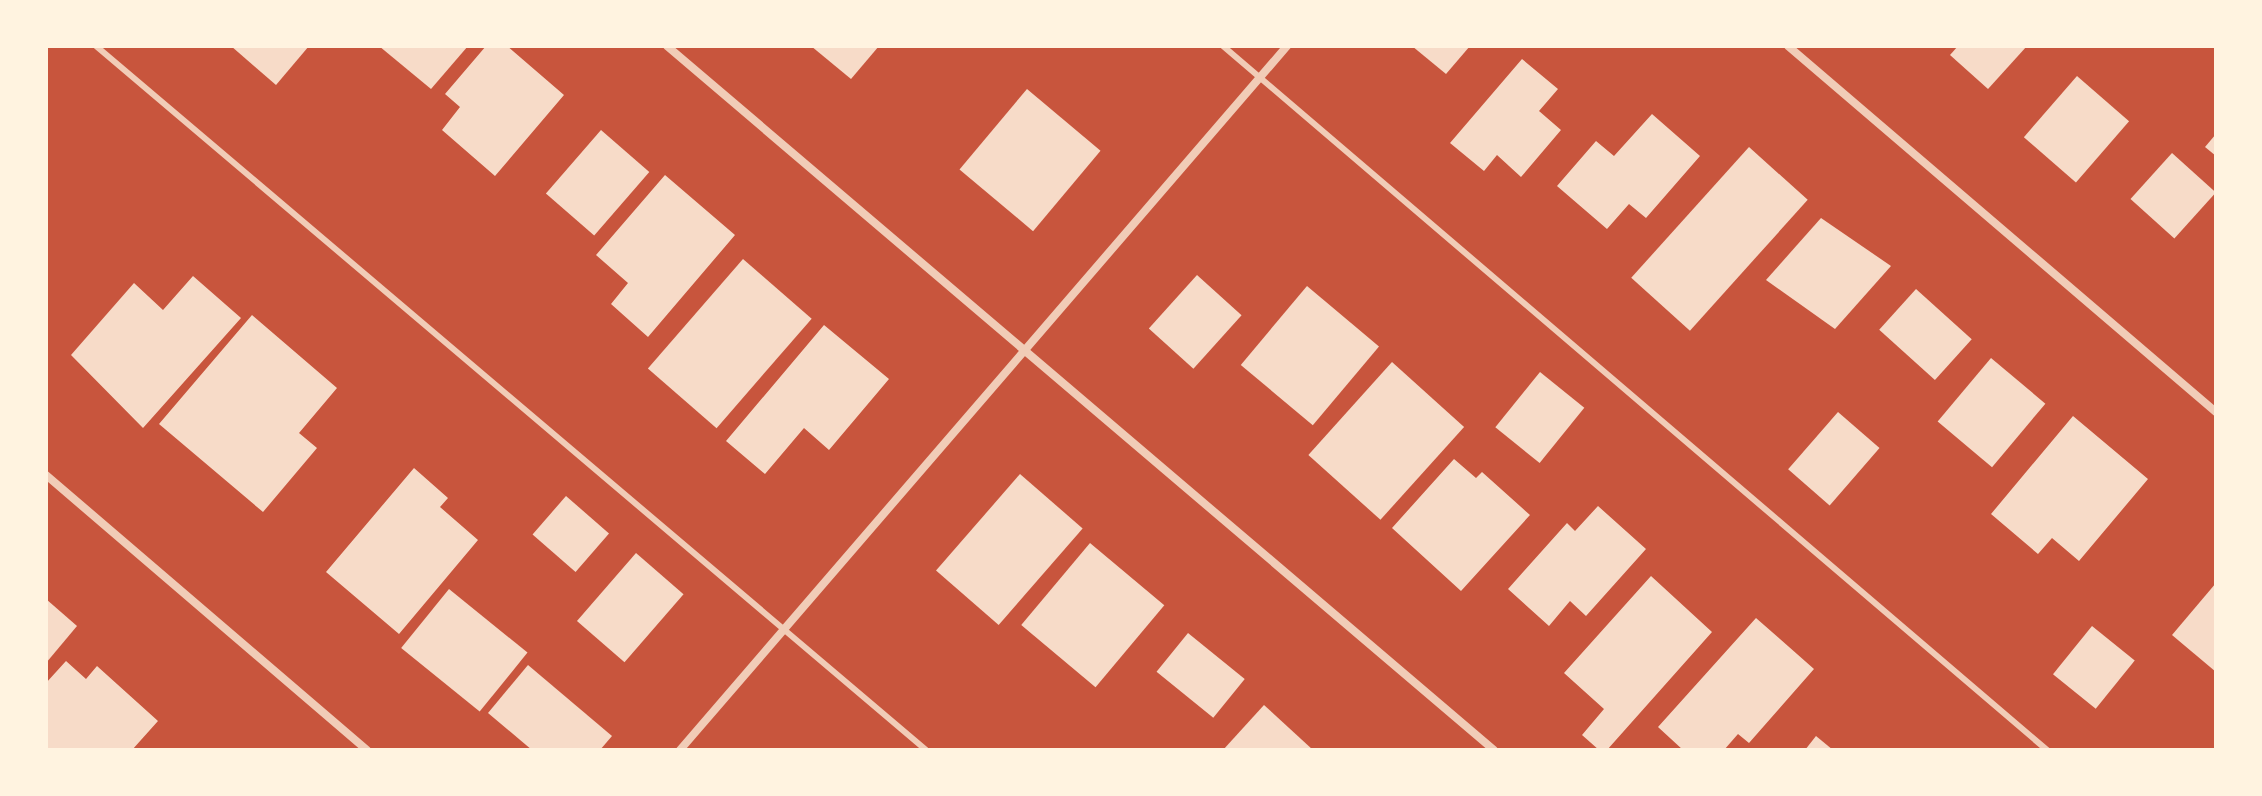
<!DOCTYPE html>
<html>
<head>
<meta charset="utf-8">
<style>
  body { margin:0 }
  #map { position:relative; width:2262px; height:796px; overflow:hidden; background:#c8553d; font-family:"Exo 2",sans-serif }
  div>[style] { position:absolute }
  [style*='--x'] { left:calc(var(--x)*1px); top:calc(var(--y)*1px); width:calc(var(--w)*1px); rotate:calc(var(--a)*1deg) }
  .building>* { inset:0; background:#f7dbc8; transform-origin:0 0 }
  .service>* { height:6px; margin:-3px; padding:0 3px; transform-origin:3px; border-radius:3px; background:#f1ccb7 }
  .minor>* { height:8px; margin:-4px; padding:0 4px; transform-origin:4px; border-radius:4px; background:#f1ccb7 }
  span { translate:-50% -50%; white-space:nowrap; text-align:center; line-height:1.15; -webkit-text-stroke:7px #fff3e0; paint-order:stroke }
  .frame { position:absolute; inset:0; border:48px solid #fff3e0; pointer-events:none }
</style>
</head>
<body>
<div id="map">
  <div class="building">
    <i style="clip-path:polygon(231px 46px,309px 46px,276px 85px)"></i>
    <i style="clip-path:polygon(379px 46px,468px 46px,431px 89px)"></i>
    <i style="clip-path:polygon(486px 46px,507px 46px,564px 95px,495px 176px,442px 130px,460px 107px,445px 94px)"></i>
    <i style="clip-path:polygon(811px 46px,879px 46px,851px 79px)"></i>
    <i style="clip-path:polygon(1412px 46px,1470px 46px,1446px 74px)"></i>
    <i style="clip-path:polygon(1958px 46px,2027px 46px,1988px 89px,1950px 55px)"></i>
    <i style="clip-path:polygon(1522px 59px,1558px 89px,1539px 111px,1561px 130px,1521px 177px,1497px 155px,1484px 171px,1450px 143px)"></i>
    <i style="left:2077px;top:76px;width:69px;height:81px;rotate:41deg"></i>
    <i style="left:1027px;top:89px;width:96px;height:105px;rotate:40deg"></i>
    <i style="clip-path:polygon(1652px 114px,1700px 156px,1646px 218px,1629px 204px,1607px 229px,1557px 186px,1596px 141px,1614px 156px)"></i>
    <i style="left:601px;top:130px;width:64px;height:84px;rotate:41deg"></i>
    <i style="clip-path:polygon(2216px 134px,2216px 156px,2205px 147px)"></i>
    <i style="left:1749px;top:147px;width:79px;height:176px;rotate:42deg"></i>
    <i style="left:2172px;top:153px;width:59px;height:62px;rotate:42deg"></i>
    <i style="clip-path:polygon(665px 175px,735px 235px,648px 337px,611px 304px,628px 283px,596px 255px)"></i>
    <i style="clip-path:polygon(1821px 218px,1891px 266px,1835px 329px,1766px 280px)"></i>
    <i style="left:743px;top:259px;width:91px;height:145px;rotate:41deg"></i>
    <i style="left:1197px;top:275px;width:60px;height:72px;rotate:42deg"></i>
    <i style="clip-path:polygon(193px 276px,241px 318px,143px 428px,71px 355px,134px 283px,163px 310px)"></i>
    <i style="left:1307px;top:286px;width:94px;height:103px;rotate:40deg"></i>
    <i style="left:1916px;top:289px;width:75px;height:55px;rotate:42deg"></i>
    <i style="clip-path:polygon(252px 315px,337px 388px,299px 433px,317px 448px,263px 512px,159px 424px)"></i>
    <i style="clip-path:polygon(824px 325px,889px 379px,829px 450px,804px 428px,765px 474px,726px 441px)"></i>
    <i style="left:1991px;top:358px;width:71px;height:83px;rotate:40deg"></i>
    <i style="left:1392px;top:362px;width:97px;height:125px;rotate:42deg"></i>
    <i style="left:1540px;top:372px;width:57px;height:71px;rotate:39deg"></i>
    <i style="left:1838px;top:412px;width:55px;height:76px;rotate:41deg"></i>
    <i style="clip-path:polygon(2073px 416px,2148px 479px,2079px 561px,2052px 538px,2038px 554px,1991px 514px)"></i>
    <i style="clip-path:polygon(1454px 459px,1476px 478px,1482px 472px,1530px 515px,1461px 591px,1392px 528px)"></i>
    <i style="clip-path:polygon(414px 468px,448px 498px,440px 507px,478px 540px,399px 634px,326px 572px)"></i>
    <i style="left:1020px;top:474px;width:83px;height:128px;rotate:41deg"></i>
    <i style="left:566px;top:496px;width:57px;height:51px;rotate:41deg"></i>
    <i style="clip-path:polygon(1598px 506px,1646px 549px,1586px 616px,1570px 601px,1549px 626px,1508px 589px,1567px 523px,1575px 531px)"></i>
    <i style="left:1090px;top:543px;width:97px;height:107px;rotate:40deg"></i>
    <i style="left:636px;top:553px;width:63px;height:90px;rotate:41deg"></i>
    <i style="clip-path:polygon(1651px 576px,1712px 632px,1607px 750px,1599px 750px,1582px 735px,1604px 709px,1564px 673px)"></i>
    <i style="clip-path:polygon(2216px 583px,2216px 672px,2172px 635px)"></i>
    <i style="left:449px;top:589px;width:101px;height:76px;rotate:39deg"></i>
    <i style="clip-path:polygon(46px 599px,77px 626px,46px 663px)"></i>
    <i style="clip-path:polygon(1756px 618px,1814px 669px,1749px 743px,1738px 734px,1724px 750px,1683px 750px,1658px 727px)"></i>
    <i style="left:2092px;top:626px;width:55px;height:62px;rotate:39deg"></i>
    <i style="left:1188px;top:633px;width:73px;height:50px;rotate:39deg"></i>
    <i style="clip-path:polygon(66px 661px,86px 679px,97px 666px,158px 721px,132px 750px,46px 750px,46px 683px)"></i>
    <i style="clip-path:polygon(528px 665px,612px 736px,600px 750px,532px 750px,488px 713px)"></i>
    <i style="clip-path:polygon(1264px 705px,1313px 750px,1223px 750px)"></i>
    <i style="clip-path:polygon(1816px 736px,1833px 750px,1805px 750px)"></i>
  </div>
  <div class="service">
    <i style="--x:96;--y:46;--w:1088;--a:40.3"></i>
    <i style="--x:1223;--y:46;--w:1084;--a:40.51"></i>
  </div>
  <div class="minor">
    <i style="--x:667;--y:46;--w:1086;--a:40.41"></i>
    <i style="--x:1788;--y:46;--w:563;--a:40.54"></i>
    <i style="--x:46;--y:475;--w:423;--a:40.6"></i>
    <i style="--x:680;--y:750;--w:930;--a:-49.23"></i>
  </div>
  <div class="frame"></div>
</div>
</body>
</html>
